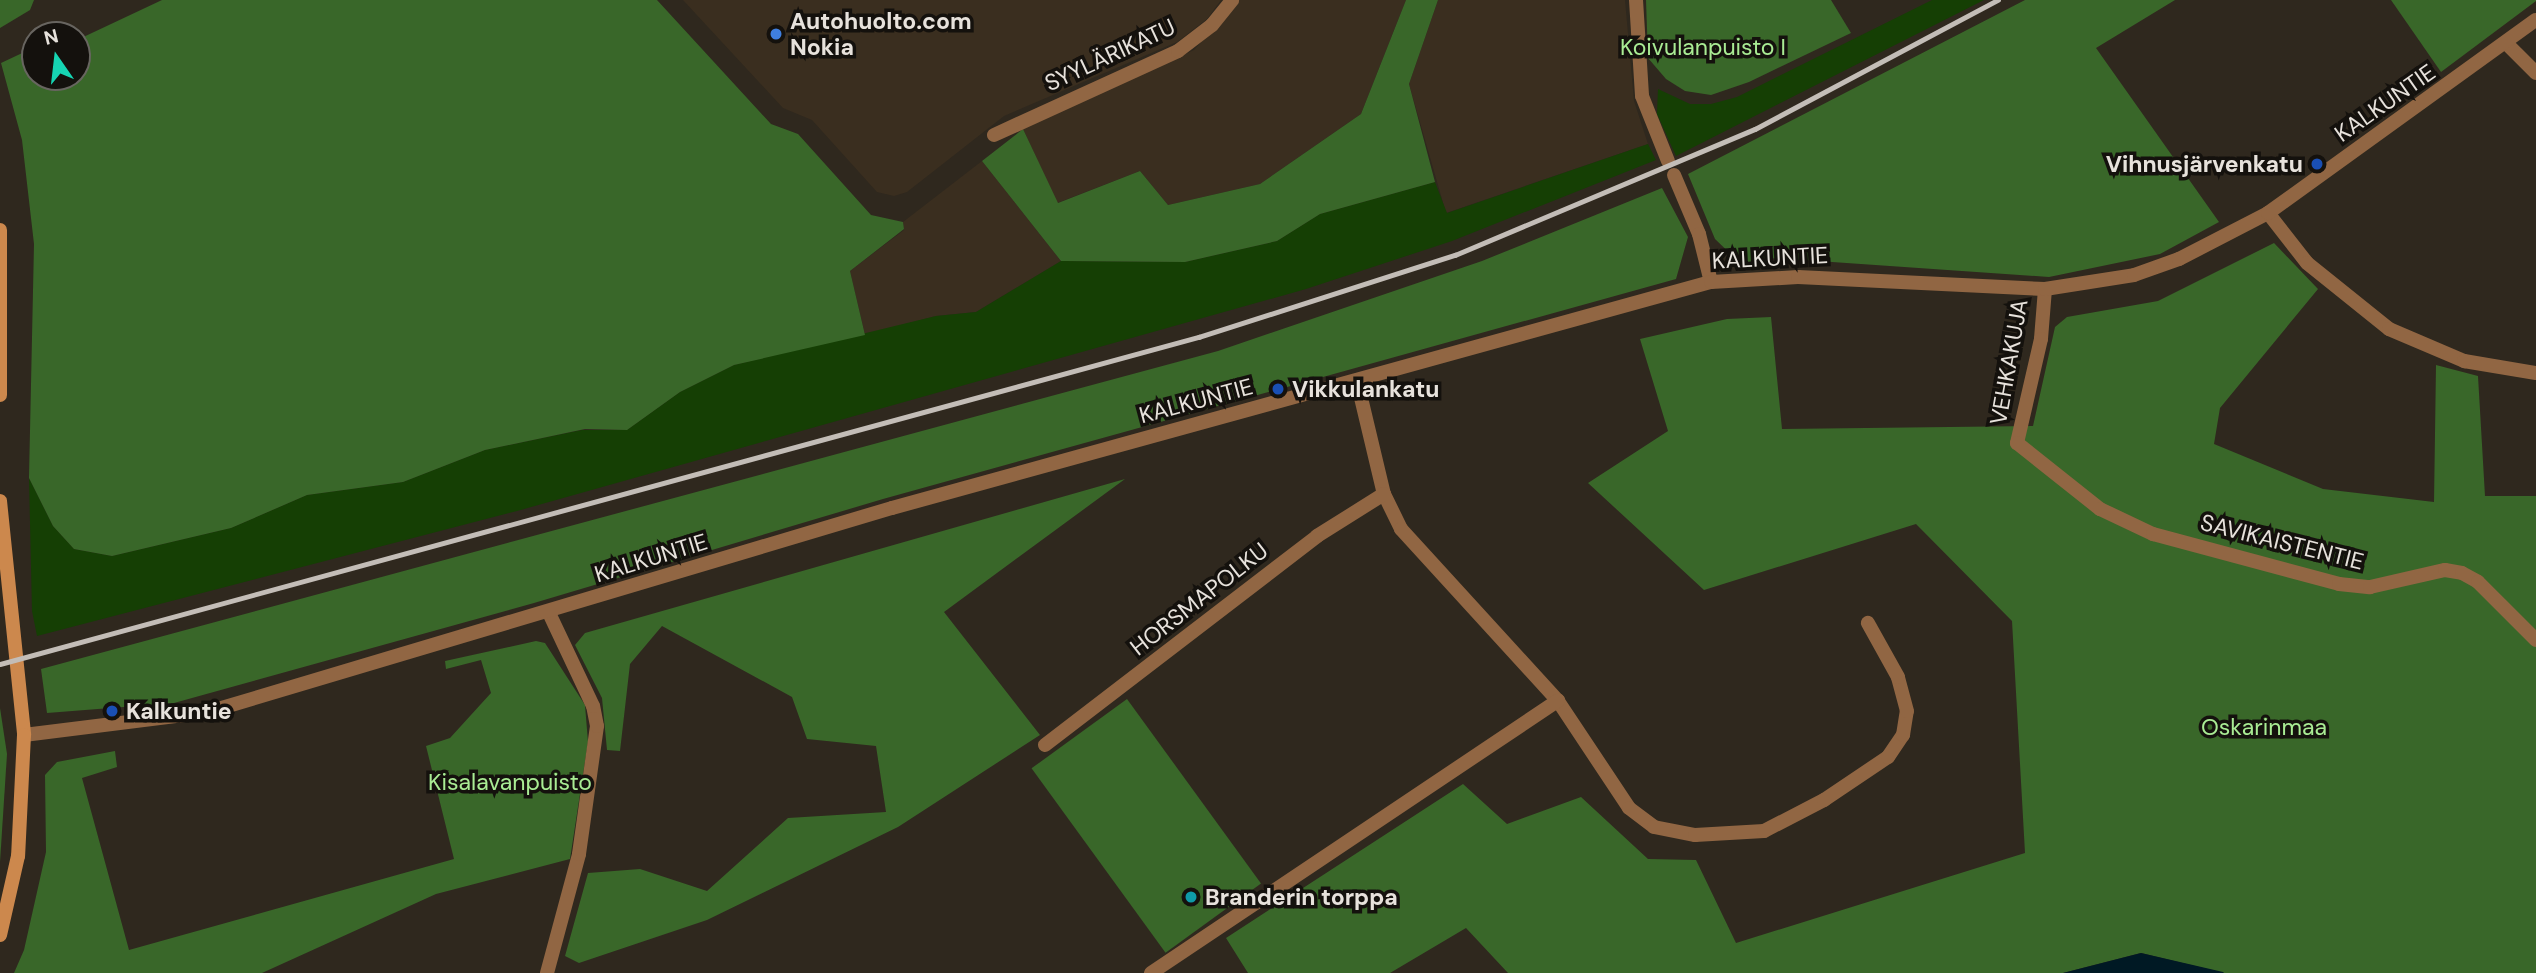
<!DOCTYPE html>
<html>
<head>
<meta charset="utf-8">
<style>
  body { margin:0 }
  #map { position:relative; width:2536px; height:973px; overflow:hidden; background:#2f281e; font-family:"DM Sans",sans-serif }
  div>[style] { position:absolute }
  [style*='--x'] { left:calc(var(--x)*1px); top:calc(var(--y)*1px); width:calc(var(--w)*1px); rotate:calc(var(--a)*1deg) }
  .industrial>* { inset:0; background:#3a2e1f }
  .green>* { inset:0; background:#153f04 }
  .forest>* { inset:0; background:#396729; transform-origin:0 0 }
  .water>* { inset:0; background:#001924 }
  .minor>* { height:14px; margin:-7px; padding:0 7px; transform-origin:7px; border-radius:7px; background:#916643 }
  .tertiary>* { height:14px; margin:-7px; padding:0 7px; transform-origin:7px; border-radius:7px; background:#916643 }
  .secondary>* { height:14px; margin:-7px; padding:0 7px; transform-origin:7px; border-radius:7px; background:#cc884d }
  .rail>* { height:4.5px; margin:-2.25px; padding:0 2.25px; transform-origin:2.25px; border-radius:2.25px; background:#c3bdb7 }
  .dots>* { width:19px; height:19px; translate:-50% -50%; box-sizing:border-box; border:4px solid #14110d; border-radius:50% }
  span { translate:-50% -50%; white-space:nowrap; text-align:center; line-height:1.15; -webkit-text-stroke:7px #14110d; paint-order:stroke }
  .poi-label { font-size:23px; color:#e7e2dc; font-weight:700 }
  .left { translate:0 -50%; text-align:left }
  .right { translate:-100% -50%; text-align:right }
  .park-label { font-size:23px; color:#a9ec94 }
  .street-label { font-size:23px; color:#e7e2dc }
  .north { position:absolute; left:21px; top:21px; width:70px; height:70px; box-sizing:border-box; background:#14110d; border:2px solid #686560; border-radius:50%; rotate:346deg; font-size:19px; font-weight:700; line-height:28px; text-align:center; color:#e7e2dc }
  .north::after { content:''; display:block; margin:auto; width:24px; height:32px; background:#16d5b3; clip-path:polygon(50% 0,100% 100%,50% 72%,0 100%) }
</style>
</head>
<body>
<div id="map">
  <div class="industrial">
    <i style="clip-path:polygon(683px 0,1221px 0,1207px 19px,1177px 42px,1004px 116px,907px 192px,894px 196px,877px 192px,812px 120px,783px 108px)"></i>
    <i style="clip-path:polygon(1239px 0,1406px 0,1361px 114px,1260px 184px,1168px 205px,1140px 171px,1057px 203px,1023px 129px,1194px 50px)"></i>
    <i style="clip-path:polygon(1438px 0,1625px 0,1634px 101px,1648px 144px,1446px 213px,1409px 84px)"></i>
    <i style="clip-path:polygon(982px 161px,1061px 261px,976px 312px,936px 316px,865px 335px,850px 271px,904px 230px,903px 222px)"></i>
  </div>
  <div class="green">
    <i style="clip-path:polygon(1932px 0,1984px 0,1676px 156px,1657px 114px,1658px 89px,1690px 104px,1711px 104px,1737px 97px)"></i>
    <i style="clip-path:polygon(1648px 144px,1656px 160px,1452px 241px,1306px 289px,517px 511px,37px 636px,32px 611px,29px 478px,53px 526px,74px 549px,112px 556px,231px 528px,307px 495px,403px 482px,485px 450px,582px 430px,627px 430px,680px 392px,734px 365px,936px 316px,976px 312px,1061px 261px,1185px 262px,1277px 241px,1320px 214px,1435px 182px,1447px 213px)"></i>
  </div>
  <div class="forest">
    <i style="clip-path:polygon(0 0,34px 0,30px 10px,0 28px)"></i>
    <i style="clip-path:polygon(162px 0,657px 0,771px 124px,798px 134px,871px 215px,903px 222px,904px 229px,850px 271px,865px 335px,734px 365px,680px 392px,627px 430px,585px 429px,485px 450px,403px 482px,307px 495px,231px 528px,112px 556px,74px 549px,53px 526px,29px 478px,34px 244px,22px 140px,1px 63px,35px 47px,35px 77px,77px 77px,77px 40px)"></i>
    <i style="clip-path:polygon(1406px 0,1438px 0,1409px 84px,1435px 182px,1320px 214px,1277px 241px,1185px 262px,1061px 261px,982px 161px,1023px 129px,1058px 203px,1140px 171px,1168px 205px,1260px 184px,1361px 114px)"></i>
    <i style="clip-path:polygon(1646px 0,1831px 0,1851px 33px,1749px 82px,1711px 95px,1685px 91px,1666px 79px,1648px 58px)"></i>
    <i style="clip-path:polygon(2025px 0,2175px 0,2096px 48px,2219px 222px,2160px 254px,2049px 277px,1776px 258px,1740px 263px,1715px 239px,1688px 174px)"></i>
    <i style="clip-path:polygon(2391px 0,2536px 0,2536px 1px,2441px 72px)"></i>
    <i style="clip-path:polygon(1662px 188px,1688px 237px,1676px 279px,883px 499px,534px 603px,174px 703px,47px 713px,41px 669px,1218px 351px,1482px 261px)"></i>
    <i style="clip-path:polygon(2274px 243px,2318px 289px,2220px 408px,2214px 444px,2323px 489px,2434px 502px,2436px 365px,2478px 376px,2485px 496px,2536px 496px,2536px 973px,2224px 973px,2141px 953px,2063px 973px,1508px 973px,1466px 928px,1390px 973px,1248px 973px,1226px 938px,1463px 784px,1507px 824px,1581px 797px,1648px 859px,1696px 860px,1736px 943px,2025px 853px,2012px 621px,1916px 524px,1704px 590px,1588px 483px,1668px 431px,1640px 339px,1727px 319px,1771px 317px,1782px 429px,2033px 426px,2055px 327px,2067px 317px,2158px 301px)"></i>
    <i style="clip-path:polygon(1125px 479px,944px 612px,1040px 735px,898px 827px,707px 920px,579px 963px,565px 956px,588px 873px,640px 869px,707px 891px,788px 818px,886px 812px,876px 746px,807px 739px,792px 697px,662px 626px,630px 664px,620px 751px,607px 750px,602px 698px,575px 645px,585px 633px)"></i>
    <i style="clip-path:polygon(536px 641px,545px 643px,585px 705px,588px 742px,570px 859px,436px 894px,262px 973px,14px 973px,24px 950px,46px 852px,45px 775px,57px 762px,115px 751px,117px 767px,82px 778px,129px 950px,454px 859px,426px 746px,450px 738px,491px 693px,481px 660px,446px 669px,445px 661px)"></i>
    <i style="left:1127px;top:699px;width:228px;height:118px;rotate:54deg"></i>
    <i style="clip-path:polygon(0 708px,7px 754px,0 862px)"></i>
  </div>
  <div class="water">
    <i style="clip-path:polygon(2141px 953px,2223px 972px,2224px 973px,2063px 973px)"></i>
  </div>
  <div class="minor">
    <i style="--x:1636;--y:0;--w:96;--a:86.4"></i>
    <i style="--x:1642;--y:96;--w:70;--a:68.2"></i>
    <i style="--x:2507;--y:44;--w:41;--a:45"></i>
    <i style="--x:994;--y:135;--w:202;--a:-24.5"></i>
    <i style="--x:1178;--y:51;--w:43;--a:-37.4"></i>
    <i style="--x:1212;--y:25;--w:32;--a:-51"></i>
    <i style="--x:1674;--y:175;--w:64;--a:67"></i>
    <i style="--x:1699;--y:234;--w:49;--a:76"></i>
    <i style="--x:2268;--y:213;--w:63;--a:52"></i>
    <i style="--x:2307;--y:263;--w:105;--a:38.8"></i>
    <i style="--x:2389;--y:329;--w:82;--a:23.1"></i>
    <i style="--x:2464;--y:361;--w:73;--a:9.5"></i>
    <i style="--x:2045;--y:289;--w:50;--a:94.6"></i>
    <i style="--x:2041;--y:339;--w:107;--a:103"></i>
    <i style="--x:2017;--y:443;--w:106;--a:38.5"></i>
    <i style="--x:2100;--y:509;--w:59;--a:25.3"></i>
    <i style="--x:2153;--y:534;--w:193;--a:15"></i>
    <i style="--x:2339;--y:584;--w:31;--a:6"></i>
    <i style="--x:2370;--y:587;--w:77;--a:-12.8"></i>
    <i style="--x:2445;--y:570;--w:17;--a:10"></i>
    <i style="--x:2462;--y:573;--w:18;--a:29"></i>
    <i style="--x:2478;--y:582;--w:82;--a:45"></i>
    <i style="--x:1357;--y:381;--w:116;--a:76.6"></i>
    <i style="--x:1384;--y:494;--w:39;--a:64"></i>
    <i style="--x:1401;--y:529;--w:233;--a:47.6"></i>
    <i style="--x:1558;--y:701;--w:128;--a:56.4"></i>
    <i style="--x:1629;--y:808;--w:31;--a:37"></i>
    <i style="--x:1654;--y:827;--w:42;--a:11"></i>
    <i style="--x:1695;--y:835;--w:69;--a:-3.3"></i>
    <i style="--x:1764;--y:831;--w:68;--a:-27.3"></i>
    <i style="--x:1824;--y:800;--w:77;--a:-33.9"></i>
    <i style="--x:1888;--y:757;--w:27;--a:-56"></i>
    <i style="--x:1903;--y:735;--w:24;--a:-81"></i>
    <i style="--x:1907;--y:711;--w:35;--a:-105"></i>
    <i style="--x:1898;--y:677;--w:62;--a:-119.1"></i>
    <i style="--x:1045;--y:745;--w:343;--a:-37.5"></i>
    <i style="--x:1317;--y:536;--w:79;--a:-32.1"></i>
    <i style="--x:547;--y:973;--w:123;--a:-74.9"></i>
    <i style="--x:579;--y:854;--w:129;--a:-82"></i>
    <i style="--x:597;--y:726;--w:20;--a:-101"></i>
    <i style="--x:593;--y:706;--w:103;--a:-115.3"></i>
    <i style="--x:1151;--y:973;--w:490;--a:-33.8"></i>
  </div>
  <div class="tertiary">
    <i style="--x:24;--y:735;--w:185;--a:-7.1"></i>
    <i style="--x:208;--y:712;--w:714;--a:-16.61"></i>
    <i style="--x:892;--y:508;--w:850;--a:-15.43"></i>
    <i style="--x:1711;--y:282;--w:87;--a:-3.3"></i>
    <i style="--x:1798;--y:277;--w:247;--a:2.8"></i>
    <i style="--x:2045;--y:289;--w:90;--a:-8.9"></i>
    <i style="--x:2134;--y:275;--w:48;--a:-19.6"></i>
    <i style="--x:2179;--y:259;--w:100;--a:-27.3"></i>
    <i style="--x:2268;--y:213;--w:330;--a:-35.8"></i>
  </div>
  <div class="secondary">
    <i style="--x:0;--y:230;--w:165;--a:90"></i>
    <i style="--x:0;--y:501;--w:235;--a:84.1"></i>
    <i style="--x:24;--y:735;--w:121;--a:92.8"></i>
    <i style="--x:18;--y:856;--w:81;--a:102.8"></i>
  </div>
  <div class="rail">
    <i style="--x:0;--y:664;--w:1243;--a:-15.26"></i>
    <i style="--x:1199;--y:337;--w:269;--a:-17.8"></i>
    <i style="--x:1455;--y:255;--w:325;--a:-22.8"></i>
    <i style="--x:1755;--y:129;--w:275;--a:-28"></i>
  </div>
  <div class="dots">
    <i style="left:776px;top:34px;background:#3f7fe0"></i>
    <i style="left:2317px;top:164px;background:#1a4fb4"></i>
    <i style="left:1278px;top:389px;background:#1a4fb4"></i>
    <i style="left:112px;top:711px;background:#1a4fb4"></i>
    <i style="left:1191px;top:897px;background:#0f9aa8"></i>
  </div>
  <div class="poi-label">
    <span class="left" style="left:790px;top:34px">Autohuolto.com<br>Nokia</span>
    <span class="right" style="left:2303px;top:164px">Vihnusjärvenkatu</span>
    <span class="left" style="left:1292px;top:389px">Vikkulankatu</span>
    <span class="left" style="left:126px;top:711px">Kalkuntie</span>
    <span class="left" style="left:1205px;top:897px">Branderin torppa</span>
  </div>
  <div class="park-label">
    <span style="left:1703px;top:47px">Koivulanpuisto I</span>
    <span style="left:2264px;top:727px">Oskarinmaa</span>
    <span style="left:510px;top:782px">Kisalavanpuisto</span>
  </div>
  <div class="street-label">
    <span style="left:1110px;top:55px;rotate:-25deg">SYYLÄRIKATU</span>
    <span style="left:2385px;top:103px;rotate:-35deg">KALKUNTIE</span>
    <span style="left:1770px;top:258px;rotate:-3deg">KALKUNTIE</span>
    <span style="left:2009px;top:362px;rotate:-80deg">VEHKAKUJA</span>
    <span style="left:1196px;top:401px;rotate:-15deg">KALKUNTIE</span>
    <span style="left:2282px;top:542px;rotate:14deg">SAVIKAISTENTIE</span>
    <span style="left:651px;top:558px;rotate:-17deg">KALKUNTIE</span>
    <span style="left:1199px;top:599px;rotate:-38deg">HORSMAPOLKU</span>
  </div>
  <div class="north">N</div>
</div>
</body>
</html>
